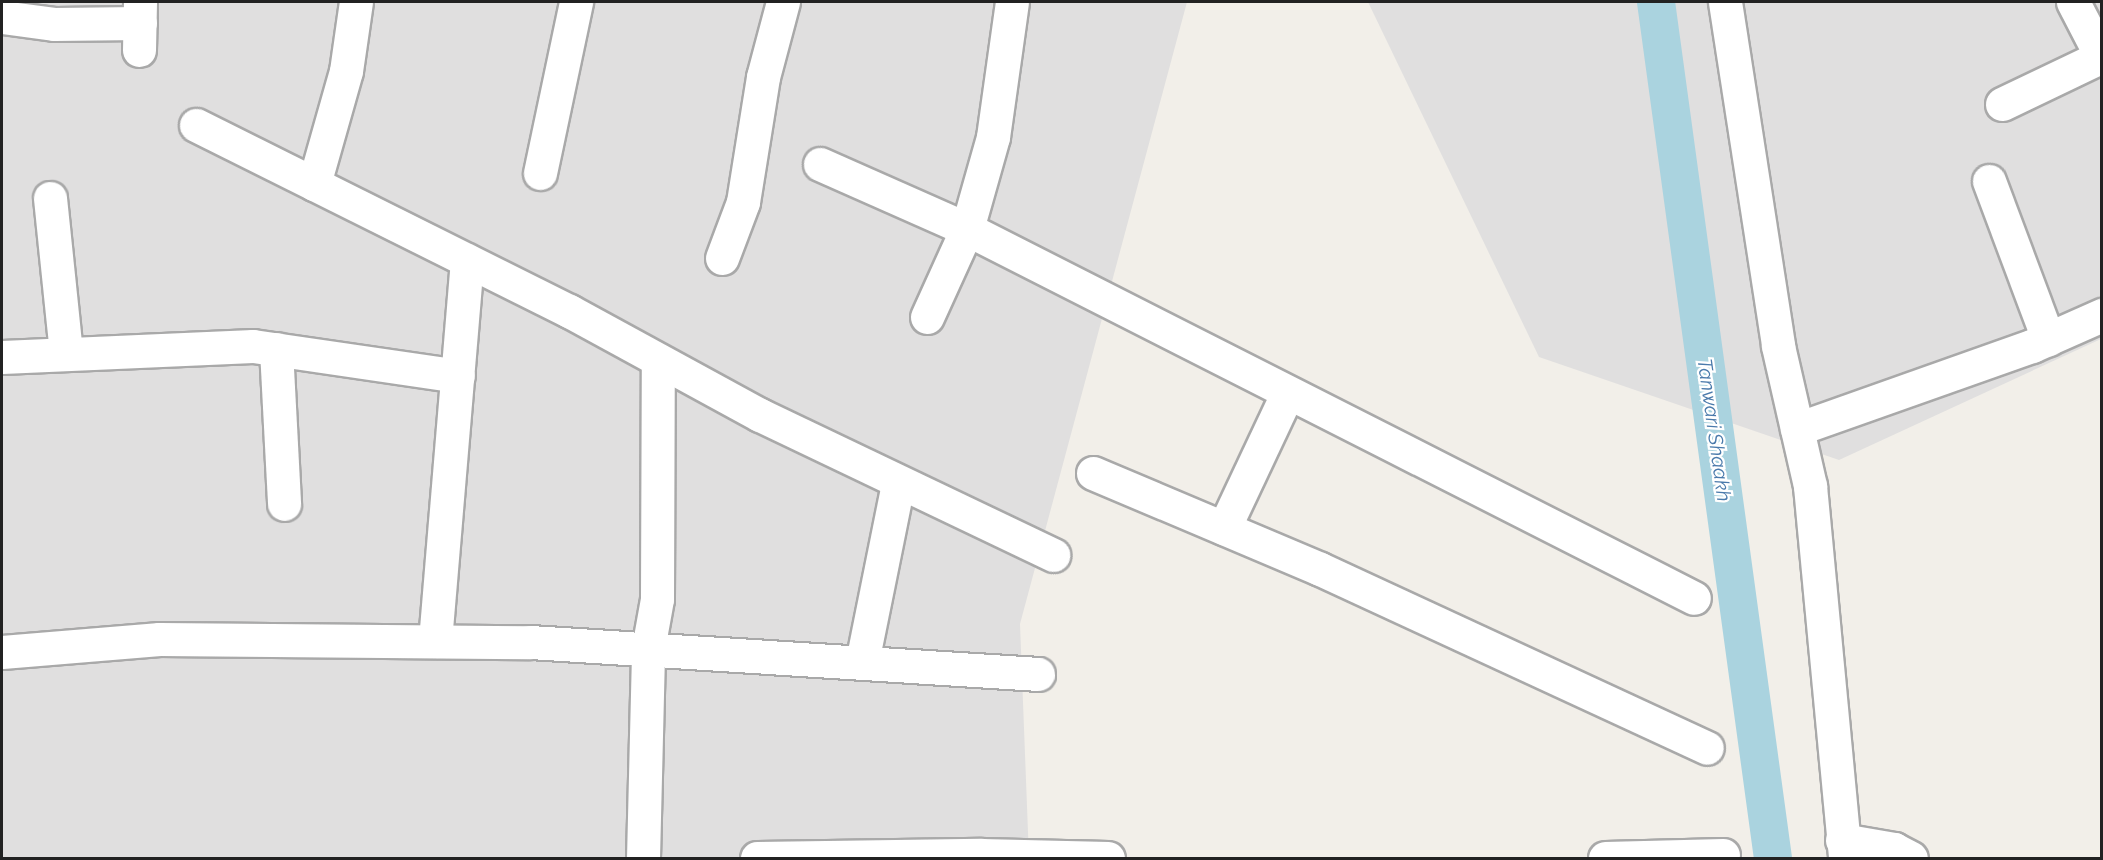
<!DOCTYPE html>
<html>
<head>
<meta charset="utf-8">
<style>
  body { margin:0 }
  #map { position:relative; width:2103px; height:860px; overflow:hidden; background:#f2efe9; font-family:Raleway,sans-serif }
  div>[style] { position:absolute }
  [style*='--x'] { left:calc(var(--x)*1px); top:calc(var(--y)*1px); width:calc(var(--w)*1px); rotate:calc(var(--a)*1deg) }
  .residential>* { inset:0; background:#e0dfdf }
  .canal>* { height:38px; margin:-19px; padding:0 19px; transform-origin:19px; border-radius:19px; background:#aad3df }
  .roads { filter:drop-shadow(2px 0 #a9a9a9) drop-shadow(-2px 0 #a9a9a9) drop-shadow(0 2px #a9a9a9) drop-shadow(0 -2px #a9a9a9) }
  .minor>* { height:33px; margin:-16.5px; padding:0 16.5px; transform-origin:16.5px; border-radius:16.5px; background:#fff }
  span { translate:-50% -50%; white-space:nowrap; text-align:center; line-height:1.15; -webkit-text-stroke:4.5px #fff; paint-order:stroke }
  .water-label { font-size:20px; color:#4a7aab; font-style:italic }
  .frame { position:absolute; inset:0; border:3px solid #222; pointer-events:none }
</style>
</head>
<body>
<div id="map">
  <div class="residential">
    <i style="clip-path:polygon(2px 2px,1187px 2px,1020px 624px,1029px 858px,2px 858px)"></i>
    <i style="clip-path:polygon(1368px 2px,2101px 2px,2101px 339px,1839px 460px,1539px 357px)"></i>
  </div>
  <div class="canal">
    <i style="--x:1656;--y:2;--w:864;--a:82.22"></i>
  </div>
  <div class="roads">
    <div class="minor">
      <i style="--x:1725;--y:2;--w:348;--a:81.2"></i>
      <i style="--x:1778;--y:346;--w:144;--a:77.1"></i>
      <i style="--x:1810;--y:486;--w:374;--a:84.6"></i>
      <i style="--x:2073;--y:2;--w:61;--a:62.6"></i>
      <i style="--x:2;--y:17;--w:52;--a:7.7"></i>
      <i style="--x:54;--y:24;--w:86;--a:-0.7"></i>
      <i style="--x:139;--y:50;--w:48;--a:-88.8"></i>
      <i style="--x:2002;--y:104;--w:111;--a:-25.6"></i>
      <i style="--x:196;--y:125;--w:417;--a:26.5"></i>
      <i style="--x:569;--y:311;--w:217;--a:28.6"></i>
      <i style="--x:760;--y:415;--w:325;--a:25.5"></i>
      <i style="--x:820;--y:164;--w:161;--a:23.9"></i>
      <i style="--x:967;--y:229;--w:815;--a:26.91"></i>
      <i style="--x:540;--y:173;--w:175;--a:-78.1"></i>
      <i style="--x:1989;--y:181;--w:169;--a:69.5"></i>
      <i style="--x:314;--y:184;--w:117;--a:-74.2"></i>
      <i style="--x:346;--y:71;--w:70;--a:-81.8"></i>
      <i style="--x:50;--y:198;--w:156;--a:84.1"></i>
      <i style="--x:722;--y:258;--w:60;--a:-69.4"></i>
      <i style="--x:743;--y:202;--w:127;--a:-80.9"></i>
      <i style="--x:763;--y:77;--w:78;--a:-75.1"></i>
      <i style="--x:927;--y:317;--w:97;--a:-65.6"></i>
      <i style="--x:967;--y:229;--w:96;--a:-74.2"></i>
      <i style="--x:993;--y:137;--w:136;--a:-82"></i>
      <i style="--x:276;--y:349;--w:155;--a:87"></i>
      <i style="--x:2;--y:357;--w:251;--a:-2.5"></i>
      <i style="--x:253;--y:346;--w:207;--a:8.3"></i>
      <i style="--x:1797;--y:429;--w:249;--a:-19.5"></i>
      <i style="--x:2032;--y:346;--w:77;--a:-23.9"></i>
      <i style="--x:1093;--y:473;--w:246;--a:22.9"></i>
      <i style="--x:1320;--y:569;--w:426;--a:24.8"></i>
      <i style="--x:1224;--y:528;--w:148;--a:-64.8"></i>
      <i style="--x:435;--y:641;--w:382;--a:-85.2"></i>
      <i style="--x:2;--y:652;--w:158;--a:-4.7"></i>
      <i style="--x:159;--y:639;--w:371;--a:0.5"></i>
      <i style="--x:530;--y:642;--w:509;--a:3.6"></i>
      <i style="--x:862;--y:662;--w:183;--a:-78.6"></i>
      <i style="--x:1842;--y:840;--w:53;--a:9.8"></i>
      <i style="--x:1894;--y:849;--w:19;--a:28"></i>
      <i style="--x:643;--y:858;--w:209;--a:-88.6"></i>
      <i style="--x:648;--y:649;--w:51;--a:-79.8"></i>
      <i style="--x:657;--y:599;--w:239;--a:-89.8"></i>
      <i style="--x:757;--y:858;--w:224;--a:-0.8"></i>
      <i style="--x:981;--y:855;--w:127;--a:1.4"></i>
      <i style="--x:1605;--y:858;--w:118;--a:-1.5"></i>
    </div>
  </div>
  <div class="water-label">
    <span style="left:1714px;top:430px;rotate:82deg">Tanwari Shaakh</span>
  </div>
  <div class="frame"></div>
</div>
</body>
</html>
